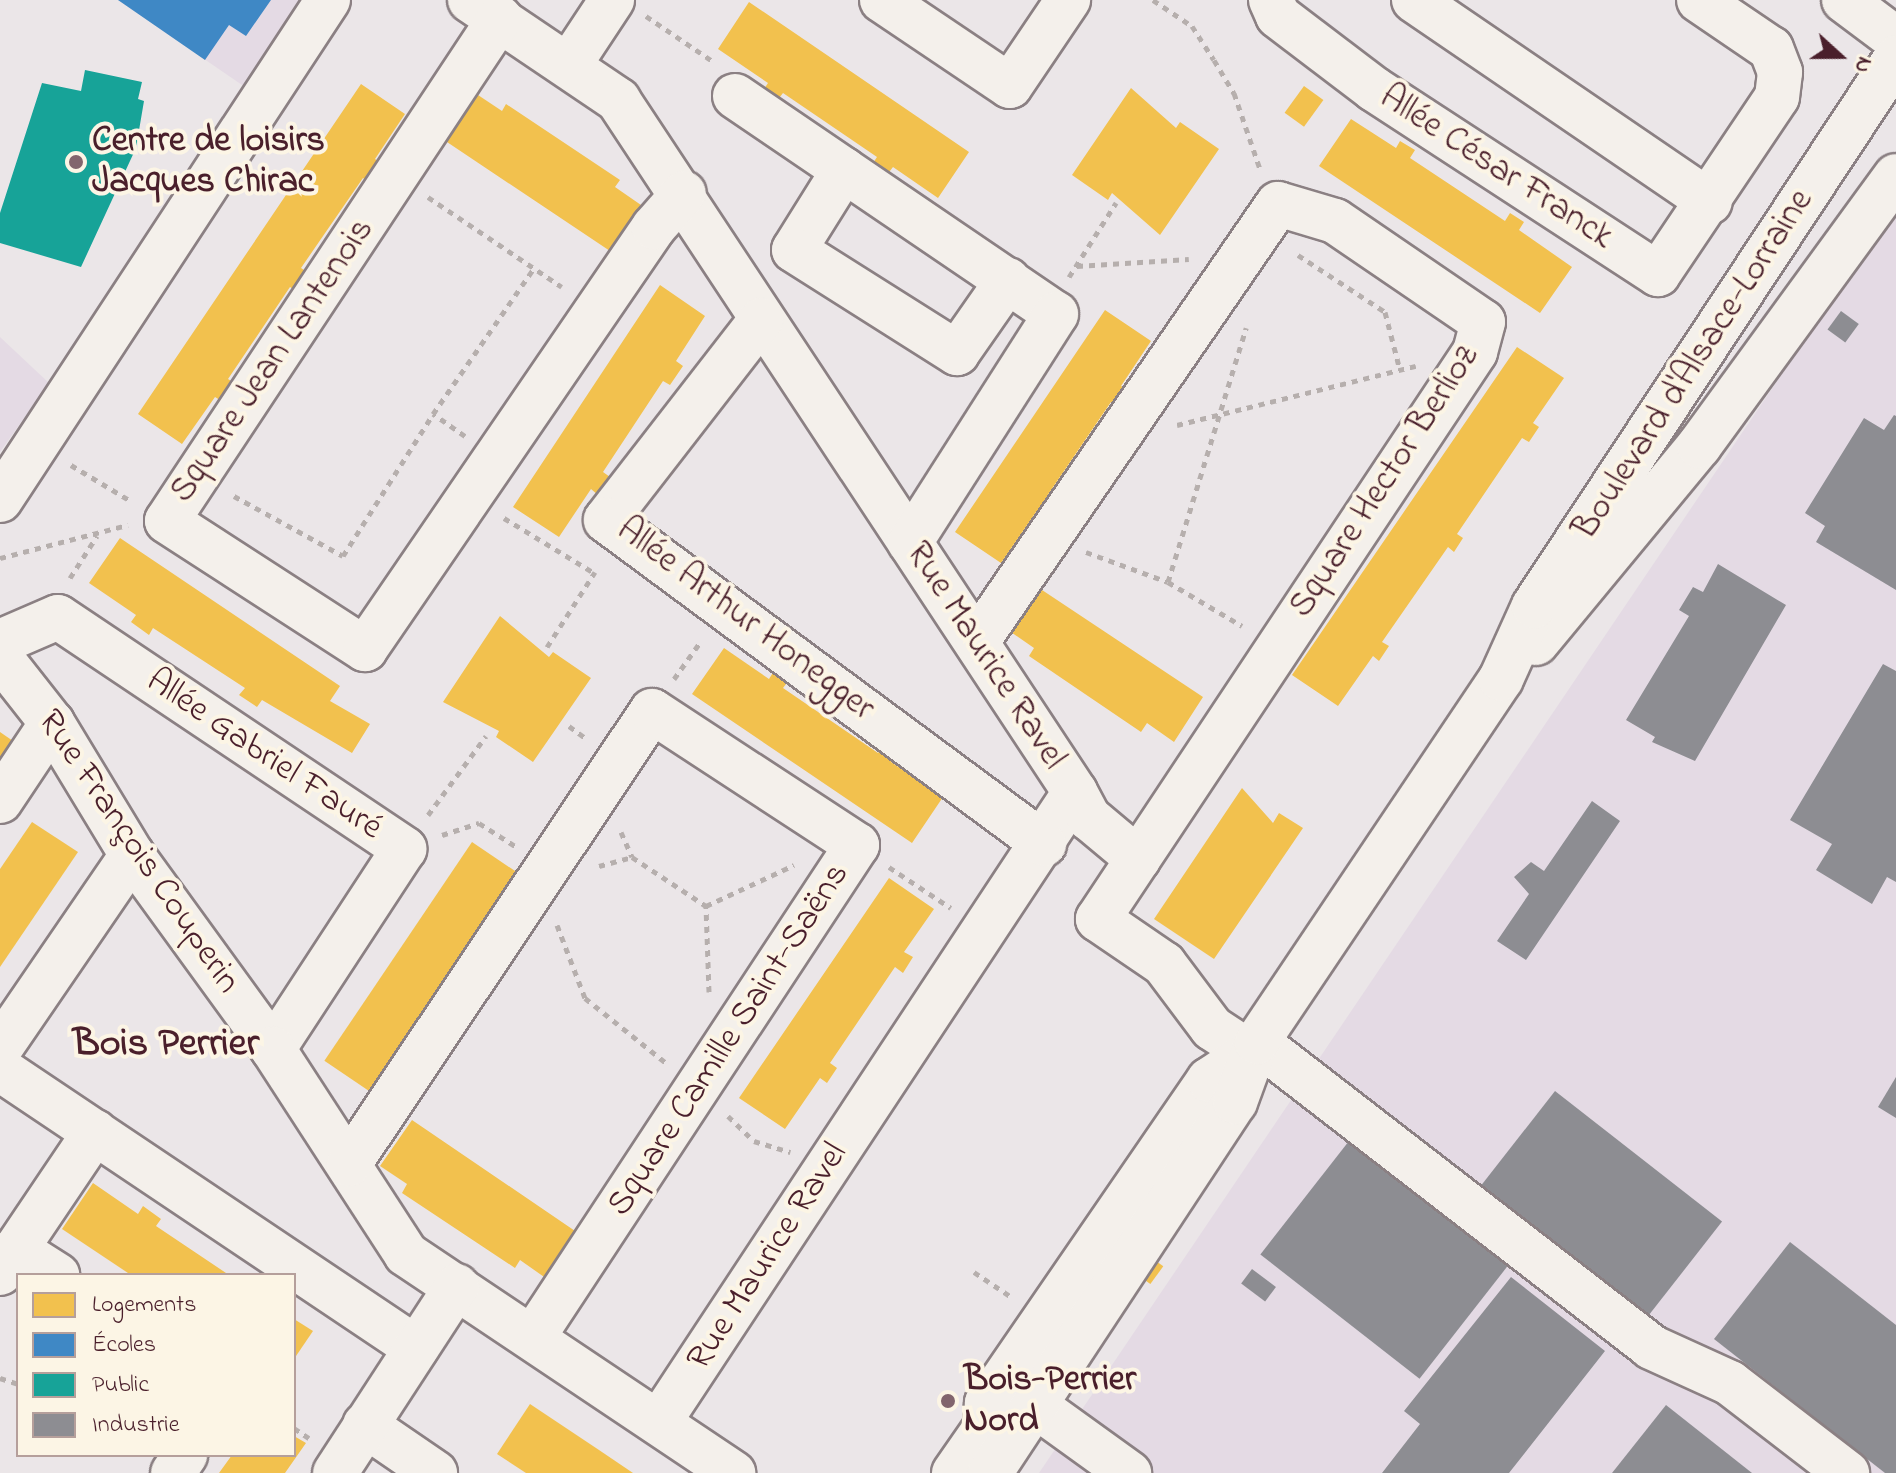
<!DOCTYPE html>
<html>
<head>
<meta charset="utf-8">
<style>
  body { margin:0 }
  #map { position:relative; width:1896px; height:1473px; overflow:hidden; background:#ebe6e8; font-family:"Indie Flower",sans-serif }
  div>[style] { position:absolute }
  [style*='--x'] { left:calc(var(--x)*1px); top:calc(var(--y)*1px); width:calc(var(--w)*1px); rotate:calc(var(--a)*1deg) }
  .built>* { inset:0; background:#e4dae4 }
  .homes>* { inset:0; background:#f2c14e; transform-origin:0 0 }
  .schools>* { inset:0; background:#3f88c5 }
  .public>* { inset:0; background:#17a398 }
  .industry>* { inset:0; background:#8d8d92; transform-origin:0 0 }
  .path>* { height:5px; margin-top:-2.5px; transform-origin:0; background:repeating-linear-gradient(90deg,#b6afad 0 6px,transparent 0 12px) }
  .roads { filter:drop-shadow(2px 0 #8b8083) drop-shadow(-2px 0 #8b8083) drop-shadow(0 2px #8b8083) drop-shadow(0 -2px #8b8083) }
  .minor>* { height:44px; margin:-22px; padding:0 22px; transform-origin:22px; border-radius:22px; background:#f4f0eb }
  .major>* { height:44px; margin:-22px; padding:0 22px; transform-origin:22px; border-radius:22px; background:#f4f0eb }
  .dots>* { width:22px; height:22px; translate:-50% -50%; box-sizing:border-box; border:4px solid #fcf5e5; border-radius:50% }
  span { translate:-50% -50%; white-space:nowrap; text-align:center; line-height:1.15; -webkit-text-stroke:8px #fcf5e5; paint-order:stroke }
  .poi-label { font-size:36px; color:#4a1f2b; font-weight:700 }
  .left { translate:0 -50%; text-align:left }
  .street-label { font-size:36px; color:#4a1f2b }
  .quarter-label { font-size:40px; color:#4a1f2b; font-weight:700 }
  .legend { position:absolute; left:16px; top:1273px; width:280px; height:184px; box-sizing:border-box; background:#fcf5e5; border:2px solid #b59f9b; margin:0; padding:10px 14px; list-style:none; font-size:24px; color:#4a1f2b }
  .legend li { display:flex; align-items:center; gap:16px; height:40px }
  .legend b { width:40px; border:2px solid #b59f9b }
  .north { position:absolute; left:1800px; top:16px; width:80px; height:80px; -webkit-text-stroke:6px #fcf5e5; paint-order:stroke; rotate:111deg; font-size:22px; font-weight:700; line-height:32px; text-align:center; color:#4a1f2b }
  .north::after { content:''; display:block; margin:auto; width:28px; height:36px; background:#4a1f2b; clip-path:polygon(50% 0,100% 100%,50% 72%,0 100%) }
</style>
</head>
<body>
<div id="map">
  <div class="built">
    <i style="clip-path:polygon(118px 0,305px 0,245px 87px)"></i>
    <i style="clip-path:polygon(1896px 205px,1896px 1473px,1039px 1473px)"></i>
    <i style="clip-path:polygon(0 337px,49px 383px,0 452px)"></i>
  </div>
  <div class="homes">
    <i style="clip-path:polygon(749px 2px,969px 152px,938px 198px,893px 167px,886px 176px,871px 166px,877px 157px,783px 93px,776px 102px,762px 92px,768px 83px,718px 49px)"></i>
    <i style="clip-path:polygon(361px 84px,405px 114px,375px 159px,383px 165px,371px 184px,363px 178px,301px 268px,310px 274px,297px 292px,290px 287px,228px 379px,236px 384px,223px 402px,215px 397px,182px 444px,138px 414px)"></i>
    <i style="left:1304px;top:86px;width:24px;height:33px;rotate:36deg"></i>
    <i style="clip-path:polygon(1131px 88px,1176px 128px,1180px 122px,1219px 149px,1160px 235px,1112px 193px,1108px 200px,1072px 175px)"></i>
    <i style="clip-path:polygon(475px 93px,502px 111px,506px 104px,620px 180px,615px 187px,641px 205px,610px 251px,444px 140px)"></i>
    <i style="clip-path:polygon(1351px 119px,1396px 148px,1400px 141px,1415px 150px,1410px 158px,1505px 221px,1510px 213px,1524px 222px,1519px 230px,1572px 267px,1540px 313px,1319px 166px)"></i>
    <i style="clip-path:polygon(660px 285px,705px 316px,676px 361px,683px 366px,670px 385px,663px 381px,603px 472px,610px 477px,598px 495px,591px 489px,559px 537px,513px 507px)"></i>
    <i style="clip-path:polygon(1105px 310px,1151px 341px,1121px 386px,1129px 391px,1117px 406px,1111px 402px,1047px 496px,1054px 502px,1044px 517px,1036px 512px,1001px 563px,955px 532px)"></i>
    <i style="clip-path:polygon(1517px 347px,1564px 378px,1533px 423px,1539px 427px,1529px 442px,1522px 438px,1457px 534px,1463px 538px,1454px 552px,1448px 547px,1382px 642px,1389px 646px,1379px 661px,1373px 656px,1338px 706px,1292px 675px)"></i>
    <i style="clip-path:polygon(120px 538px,340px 686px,330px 701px,370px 724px,352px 753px,262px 700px,257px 707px,239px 695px,245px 688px,153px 628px,149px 635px,131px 622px,136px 615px,89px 583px)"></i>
    <i style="clip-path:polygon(1036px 586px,1203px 697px,1174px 742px,1147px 723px,1141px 732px,1029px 656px,1034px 648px,1008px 630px)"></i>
    <i style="clip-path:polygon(500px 616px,549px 657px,553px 652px,591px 678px,533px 762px,496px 737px,499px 731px,443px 702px)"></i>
    <i style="clip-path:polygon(724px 648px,769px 679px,774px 671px,789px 680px,783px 688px,878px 753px,883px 745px,897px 754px,891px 762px,943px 797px,912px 843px,692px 694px)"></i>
    <i style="clip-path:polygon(0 732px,13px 741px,0 760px)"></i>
    <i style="clip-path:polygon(1242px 788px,1273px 823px,1279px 813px,1303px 828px,1214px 959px,1154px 919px)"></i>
    <i style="clip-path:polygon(32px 822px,78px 852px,0 967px,0 869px)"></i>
    <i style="left:472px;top:842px;width:57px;height:264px;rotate:34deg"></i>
    <i style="clip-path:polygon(889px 878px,934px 909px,904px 952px,913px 957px,903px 973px,895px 967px,830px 1063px,837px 1068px,827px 1083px,820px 1078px,785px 1129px,739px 1098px)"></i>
    <i style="clip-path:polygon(412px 1120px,578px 1233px,547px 1279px,520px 1260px,515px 1268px,402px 1193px,407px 1184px,380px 1166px)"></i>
    <i style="clip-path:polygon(93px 1183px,138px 1214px,143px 1206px,161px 1219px,156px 1226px,229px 1275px,131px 1275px,62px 1229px)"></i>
    <i style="left:1156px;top:1261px;width:9px;height:22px;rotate:36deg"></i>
    <i style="clip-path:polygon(294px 1319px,313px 1331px,294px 1359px)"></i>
    <i style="clip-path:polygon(530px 1404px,599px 1450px,633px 1473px,526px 1473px,497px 1454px)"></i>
    <i style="clip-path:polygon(294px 1436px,306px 1443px,285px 1473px,219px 1473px,232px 1455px,294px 1455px)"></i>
  </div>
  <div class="schools">
    <i style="clip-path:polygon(118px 0,271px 0,246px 36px,229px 25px,205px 60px)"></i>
  </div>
  <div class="public">
    <i style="clip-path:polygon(85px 70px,142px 82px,138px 99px,144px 101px,136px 148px,81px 267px,0 243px,0 213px,42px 83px,81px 91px)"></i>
  </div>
  <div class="industry">
    <i style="left:1841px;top:311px;width:22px;height:23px;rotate:36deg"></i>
    <i style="clip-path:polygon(1894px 415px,1896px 416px,1896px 590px,1816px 542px,1825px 526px,1805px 513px,1864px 418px,1884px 430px)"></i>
    <i style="clip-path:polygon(1718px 564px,1786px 605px,1695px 761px,1652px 742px,1655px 737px,1626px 720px,1689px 616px,1679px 610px,1693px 587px,1703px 592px)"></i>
    <i style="clip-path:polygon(1883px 664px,1896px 671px,1896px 882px,1887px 877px,1872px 904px,1816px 870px,1832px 844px,1790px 820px)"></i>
    <i style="clip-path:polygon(1592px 801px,1620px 821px,1526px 960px,1497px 941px,1529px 894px,1514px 877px,1531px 862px,1544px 871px)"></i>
    <i style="clip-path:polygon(1896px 1077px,1896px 1118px,1878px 1107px)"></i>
    <i style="left:1555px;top:1091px;width:212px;height:121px;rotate:38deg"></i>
    <i style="left:1349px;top:1141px;width:202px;height:144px;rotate:38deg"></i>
    <i style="clip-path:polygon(1790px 1242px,1896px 1325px,1896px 1473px,1885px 1473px,1714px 1339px)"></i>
    <i style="left:1252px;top:1269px;width:30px;height:18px;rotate:37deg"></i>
    <i style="clip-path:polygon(1511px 1277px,1605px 1351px,1509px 1473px,1382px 1473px,1420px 1424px,1404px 1411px)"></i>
    <i style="clip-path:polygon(1666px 1405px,1752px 1473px,1612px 1473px)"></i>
  </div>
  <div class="path">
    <i style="--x:1153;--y:0;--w:47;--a:33.7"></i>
    <i style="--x:1192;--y:26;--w:40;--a:57.1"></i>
    <i style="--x:1214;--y:60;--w:39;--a:59"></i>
    <i style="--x:1234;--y:93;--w:80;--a:71.1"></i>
    <i style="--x:646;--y:16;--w:82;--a:34.1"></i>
    <i style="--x:428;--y:197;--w:161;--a:33.9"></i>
    <i style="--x:1298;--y:255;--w:104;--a:33.2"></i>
    <i style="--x:1385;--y:312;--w:60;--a:75.5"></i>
    <i style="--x:1077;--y:266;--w:112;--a:-3.6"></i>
    <i style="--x:1069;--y:277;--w:88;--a:-57.6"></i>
    <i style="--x:1177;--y:425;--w:246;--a:-13.9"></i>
    <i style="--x:465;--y:436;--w:39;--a:-145"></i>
    <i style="--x:433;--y:414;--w:178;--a:-55.3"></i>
    <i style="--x:71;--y:465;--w:70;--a:31"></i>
    <i style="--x:234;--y:496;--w:124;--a:28.8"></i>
    <i style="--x:343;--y:556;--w:168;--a:-57.6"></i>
    <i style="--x:504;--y:518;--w:105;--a:31.4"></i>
    <i style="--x:1086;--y:552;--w:87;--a:20.1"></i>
    <i style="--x:1168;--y:582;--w:86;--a:30.7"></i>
    <i style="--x:0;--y:558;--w:132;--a:-14.5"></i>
    <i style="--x:70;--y:578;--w:50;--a:-57.3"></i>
    <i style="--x:1168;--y:582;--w:266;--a:-72.9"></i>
    <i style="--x:547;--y:647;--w:89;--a:-57.4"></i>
    <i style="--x:674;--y:679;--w:47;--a:-54.6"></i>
    <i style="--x:569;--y:726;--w:19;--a:36"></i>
    <i style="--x:428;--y:815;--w:98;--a:-53.7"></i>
    <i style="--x:621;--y:832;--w:27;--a:66"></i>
    <i style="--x:632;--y:857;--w:89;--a:33.5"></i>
    <i style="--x:442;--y:835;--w:39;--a:-18"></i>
    <i style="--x:479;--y:823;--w:43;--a:32.6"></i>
    <i style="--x:599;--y:866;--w:34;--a:-15"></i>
    <i style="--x:889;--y:867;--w:74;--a:33.5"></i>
    <i style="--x:557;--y:925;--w:78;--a:69"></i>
    <i style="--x:585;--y:998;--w:104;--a:38.7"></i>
    <i style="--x:709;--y:992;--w:86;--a:-92"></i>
    <i style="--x:706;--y:906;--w:97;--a:-25"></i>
    <i style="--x:728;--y:1116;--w:36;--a:44"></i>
    <i style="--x:754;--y:1141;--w:38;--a:17"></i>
    <i style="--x:974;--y:1272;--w:47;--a:33.7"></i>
    <i style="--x:0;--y:1378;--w:19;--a:18"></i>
    <i style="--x:294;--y:1428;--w:18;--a:34"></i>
  </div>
  <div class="roads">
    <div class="minor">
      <i style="--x:470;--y:0;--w:179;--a:34"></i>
      <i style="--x:618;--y:100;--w:829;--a:56.56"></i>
      <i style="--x:1075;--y:792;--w:755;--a:123.44"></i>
      <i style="--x:882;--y:0;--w:154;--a:33.9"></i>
      <i style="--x:1010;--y:86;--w:104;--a:-56"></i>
      <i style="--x:1271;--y:0;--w:17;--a:66"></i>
      <i style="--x:1278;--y:16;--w:121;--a:37.2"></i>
      <i style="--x:1374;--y:89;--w:339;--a:33.1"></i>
      <i style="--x:1658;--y:274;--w:213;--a:-56.1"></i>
      <i style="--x:1777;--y:97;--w:25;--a:-83"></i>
      <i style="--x:1780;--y:72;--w:25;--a:-111"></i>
      <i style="--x:1771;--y:49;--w:87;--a:-145.8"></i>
      <i style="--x:1414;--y:0;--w:358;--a:34.3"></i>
      <i style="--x:1844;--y:0;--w:65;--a:36.9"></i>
      <i style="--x:500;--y:18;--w:603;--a:123.51"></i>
      <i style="--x:167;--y:521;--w:236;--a:32.9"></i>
      <i style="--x:365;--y:649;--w:511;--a:-55.6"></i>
      <i style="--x:654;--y:227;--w:45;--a:-48.6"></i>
      <i style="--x:569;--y:65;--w:78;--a:-56.5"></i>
      <i style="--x:735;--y:96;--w:388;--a:34.2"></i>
      <i style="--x:1056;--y:314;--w:271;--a:122.6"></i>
      <i style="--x:844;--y:170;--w:94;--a:122"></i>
      <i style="--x:794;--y:250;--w:193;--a:32.3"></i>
      <i style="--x:957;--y:353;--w:89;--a:-55.1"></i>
      <i style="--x:761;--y:320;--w:253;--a:127.8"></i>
      <i style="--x:606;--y:520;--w:545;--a:36.49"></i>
      <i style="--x:0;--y:500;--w:598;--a:-56.74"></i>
      <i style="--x:978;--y:640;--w:529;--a:-55.47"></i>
      <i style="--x:1278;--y:204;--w:59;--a:16.6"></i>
      <i style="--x:1335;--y:221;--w:179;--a:34.3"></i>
      <i style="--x:1483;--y:322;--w:31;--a:105"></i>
      <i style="--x:1475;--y:352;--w:681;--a:123.62"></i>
      <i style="--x:1098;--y:919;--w:80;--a:34.3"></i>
      <i style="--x:1164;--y:964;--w:80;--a:53.1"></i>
      <i style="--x:1212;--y:1028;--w:45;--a:33.3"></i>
      <i style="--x:0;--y:642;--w:63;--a:-23.3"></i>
      <i style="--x:58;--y:617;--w:417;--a:33.8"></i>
      <i style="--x:404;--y:849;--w:239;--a:123.2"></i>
      <i style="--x:0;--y:657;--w:84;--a:51.8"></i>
      <i style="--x:52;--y:723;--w:154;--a:58.8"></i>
      <i style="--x:132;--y:855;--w:240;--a:54"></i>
      <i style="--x:273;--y:1049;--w:244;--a:57"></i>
      <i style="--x:406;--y:1254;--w:394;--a:33.8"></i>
      <i style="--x:1075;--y:792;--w:30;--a:62"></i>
      <i style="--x:1089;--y:818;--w:64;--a:39.9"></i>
      <i style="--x:0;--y:801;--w:94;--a:-56.3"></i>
      <i style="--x:1257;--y:1042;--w:498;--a:37.7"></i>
      <i style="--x:1651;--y:1347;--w:87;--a:24.5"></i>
      <i style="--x:1730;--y:1383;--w:148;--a:37.6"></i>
      <i style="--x:0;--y:1048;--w:234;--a:-55.6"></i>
      <i style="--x:0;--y:1069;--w:501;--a:33.85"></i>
      <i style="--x:349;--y:1164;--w:545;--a:-56.22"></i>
      <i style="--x:652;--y:711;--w:245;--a:33.2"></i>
      <i style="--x:857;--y:845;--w:585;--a:123.36"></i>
      <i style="--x:16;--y:1249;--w:49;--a:32.4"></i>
      <i style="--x:0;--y:1273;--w:170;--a:-56"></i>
      <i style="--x:999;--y:1421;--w:40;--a:-22"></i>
      <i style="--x:1036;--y:1406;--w:115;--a:35.8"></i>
      <i style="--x:365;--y:1425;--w:85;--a:34.4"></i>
      <i style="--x:173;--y:1473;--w:22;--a:-56"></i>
      <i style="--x:335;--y:1473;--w:223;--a:-56.9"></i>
    </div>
    <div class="major">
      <i style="--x:1536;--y:643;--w:256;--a:-50.4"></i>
      <i style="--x:1699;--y:446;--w:334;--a:-53.9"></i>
      <i style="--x:954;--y:1473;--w:56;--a:-55.2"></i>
      <i style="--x:986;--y:1427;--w:24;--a:-88"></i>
      <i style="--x:987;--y:1403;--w:392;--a:-55.5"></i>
      <i style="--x:1209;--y:1080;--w:49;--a:-33.4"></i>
      <i style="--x:990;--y:1473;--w:445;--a:-56.6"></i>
      <i style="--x:1235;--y:1102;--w:64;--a:-69.9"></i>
      <i style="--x:1257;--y:1042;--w:437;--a:-56.1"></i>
      <i style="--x:1501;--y:679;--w:80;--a:-65.7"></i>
      <i style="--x:1534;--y:606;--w:657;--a:-56.55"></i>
    </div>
  </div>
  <div class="dots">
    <i style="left:76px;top:162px;background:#82656d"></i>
    <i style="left:948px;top:1401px;background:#82656d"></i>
  </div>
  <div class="poi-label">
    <span class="left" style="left:92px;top:162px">Centre de loisirs<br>Jacques Chirac</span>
    <span class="left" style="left:964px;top:1401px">Bois-Perrier<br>Nord</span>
  </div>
  <div class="street-label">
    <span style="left:1496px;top:168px;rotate:33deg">Allée César Franck</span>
    <span style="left:273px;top:361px;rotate:-56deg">Square Jean Lantenois</span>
    <span style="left:1694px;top:365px;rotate:-57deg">Boulevard d'Alsace-Lorraine</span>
    <span style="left:1385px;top:482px;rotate:-57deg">Square Hector Berlioz</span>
    <span style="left:745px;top:620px;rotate:37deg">Allée Arthur Honegger</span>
    <span style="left:985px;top:656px;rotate:57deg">Rue Maurice Ravel</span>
    <span style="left:264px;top:755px;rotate:34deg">Allée Gabriel Fauré</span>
    <span style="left:138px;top:852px;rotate:56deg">Rue François Couperin</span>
    <span style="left:729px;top:1040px;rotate:-57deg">Square Camille Saint-Saëns</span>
    <span style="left:768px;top:1257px;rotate:-57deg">Rue Maurice Ravel</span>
  </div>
  <div class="quarter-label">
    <span style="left:166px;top:1045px">Bois Perrier</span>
  </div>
  <ul class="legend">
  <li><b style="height:22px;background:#f2c14e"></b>Logements</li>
  <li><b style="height:22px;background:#3f88c5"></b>Écoles</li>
  <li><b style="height:22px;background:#17a398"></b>Public</li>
  <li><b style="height:22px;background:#8d8d92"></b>Industrie</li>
  </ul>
  <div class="north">N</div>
</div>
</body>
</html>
